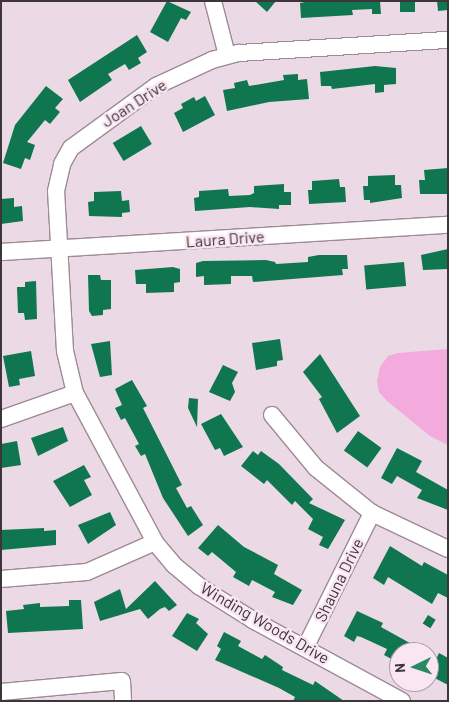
<!DOCTYPE html>
<html>
<head>
<meta charset="utf-8">
<style>
  body { margin:0 }
  #map { position:relative; width:449px; height:702px; overflow:hidden; background:#ebd9e5; font-family:Barlow,sans-serif }
  div>[style] { position:absolute }
  [style*='--x'] { left:calc(var(--x)*1px); top:calc(var(--y)*1px); width:calc(var(--w)*1px); rotate:calc(var(--a)*1deg) }
  .water>* { inset:0; background:#f3aadd }
  .building>* { inset:0; background:#0f7650; transform-origin:0 0 }
  .roads { filter:drop-shadow(1px 0 #9c8b96) drop-shadow(-1px 0 #9c8b96) drop-shadow(0 1px #9c8b96) drop-shadow(0 -1px #9c8b96) }
  .minor>* { height:16px; margin:-8px; padding:0 8px; transform-origin:8px; border-radius:8px; background:#fff }
  span { translate:-50% -50%; white-space:nowrap; text-align:center; line-height:1.15; -webkit-text-stroke:5px #f9e6f2; paint-order:stroke }
  .street-label { font-size:16px; color:#3c353a }
  .frame { position:absolute; inset:0; border:2px solid #3c353a; pointer-events:none }
  .north { position:absolute; left:389px; top:642px; width:50px; height:50px; box-sizing:border-box; background:#f9e6f2; border:1px solid #ad9fa8; border-radius:50%; rotate:266deg; font-size:14px; font-weight:700; line-height:20px; text-align:center; color:#3c353a }
  .north::after { content:''; display:block; margin:auto; width:18px; height:22px; background:#2b8961; clip-path:polygon(50% 0,100% 100%,50% 72%,0 100%) }
</style>
</head>
<body>
<div id="map">
  <div class="water">
    <i style="clip-path:polygon(448px 349px,448px 445px,430px 436px,387px 401px,379px 392px,377px 381px,380px 367px,388px 356px,398px 353px)"></i>
  </div>
  <div class="building">
    <i style="clip-path:polygon(167px 1px,191px 12px,186px 20px,181px 18px,168px 42px,150px 32px)"></i>
    <i style="clip-path:polygon(255px 1px,276px 1px,267px 12px)"></i>
    <i style="clip-path:polygon(310px 1px,380px 1px,381px 14px,372px 14px,372px 9px,352px 10px,353px 15px,301px 18px,300px 3px)"></i>
    <i style="left:400px;top:1px;width:15px;height:11px"></i>
    <i style="clip-path:polygon(437px 1px,448px 1px,448px 10px,438px 11px)"></i>
    <i style="clip-path:polygon(137px 35px,147px 52px,138px 58px,141px 63px,129px 70px,125px 64px,108px 74px,112px 80px,80px 102px,68px 80px)"></i>
    <i style="clip-path:polygon(375px 66px,396px 68px,396px 84px,384px 85px,384px 92px,375px 93px,375px 84px,332px 89px,331px 86px,321px 86px,320px 72px)"></i>
    <i style="clip-path:polygon(298px 74px,298px 80px,307px 79px,309px 99px,269px 102px,227px 111px,223px 90px,235px 88px,234px 83px,247px 80px,249px 86px,284px 80px,283px 75px)"></i>
    <i style="clip-path:polygon(46px 86px,63px 99px,55px 108px,60px 112px,50px 124px,45px 120px,27px 142px,35px 145px,30px 160px,25px 158px,21px 169px,3px 163px,15px 125px)"></i>
    <i style="clip-path:polygon(205px 96px,215px 115px,183px 132px,174px 113px,183px 108px,181px 104px,194px 97px,196px 101px)"></i>
    <i style="left:141px;top:126px;width:21px;height:33px;rotate:59deg"></i>
    <i style="clip-path:polygon(448px 168px,448px 194px,420px 194px,419px 180px,425px 180px,424px 170px)"></i>
    <i style="clip-path:polygon(395px 175px,395px 185px,401px 185px,402px 198px,370px 203px,370px 200px,364px 200px,363px 186px,368px 186px,368px 176px)"></i>
    <i style="clip-path:polygon(339px 179px,340px 187px,345px 187px,346px 202px,309px 204px,308px 190px,312px 190px,312px 181px)"></i>
    <i style="clip-path:polygon(284px 184px,284px 192px,291px 192px,291px 205px,279px 205px,279px 209px,250px 207px,195px 211px,194px 198px,199px 197px,199px 191px,228px 189px,229px 196px,250px 195px,254px 193px,254px 186px)"></i>
    <i style="clip-path:polygon(121px 191px,122px 201px,129px 200px,130px 212px,122px 213px,122px 217px,89px 216px,88px 202px,94px 201px,94px 192px)"></i>
    <i style="clip-path:polygon(14px 198px,14px 207px,22px 206px,23px 221px,1px 224px,1px 199px)"></i>
    <i style="clip-path:polygon(448px 249px,448px 269px,423px 270px,421px 255px)"></i>
    <i style="clip-path:polygon(319px 255px,347px 255px,348px 269px,342px 269px,343px 275px,253px 282px,252px 276px,231px 276px,231px 284px,204px 285px,204px 276px,196px 277px,196px 263px,203px 261px,266px 260px,275px 262px,276px 264px,308px 262px,308px 257px)"></i>
    <i style="left:404px;top:262px;width:24px;height:40px;rotate:85deg"></i>
    <i style="clip-path:polygon(173px 267px,180px 269px,180px 282px,174px 283px,174px 292px,146px 293px,146px 284px,136px 284px,135px 270px)"></i>
    <i style="clip-path:polygon(88px 275px,100px 275px,101px 280px,111px 280px,111px 309px,103px 310px,103px 315px,92px 316px,89px 311px)"></i>
    <i style="clip-path:polygon(36px 281px,37px 319px,25px 320px,24px 313px,18px 313px,17px 287px,25px 287px,25px 282px)"></i>
    <i style="clip-path:polygon(280px 339px,283px 360px,277px 361px,277px 366px,256px 370px,252px 343px)"></i>
    <i style="clip-path:polygon(110px 341px,112px 375px,100px 377px,91px 344px)"></i>
    <i style="clip-path:polygon(31px 351px,35px 376px,19px 379px,20px 385px,9px 387px,3px 356px)"></i>
    <i style="clip-path:polygon(320px 354px,360px 416px,337px 433px,319px 399px,322px 397px,303px 372px)"></i>
    <i style="clip-path:polygon(223px 365px,238px 372px,232px 383px,235px 392px,230px 401px,209px 392px)"></i>
    <i style="clip-path:polygon(132px 380px,147px 406px,143px 408px,182px 485px,176px 488px,187px 508px,191px 506px,203px 525px,188px 536px,163px 498px,145px 454px,141px 456px,135px 446px,139px 444px,125px 418px,121px 420px,115px 408px,122px 405px,115px 389px)"></i>
    <i style="clip-path:polygon(189px 398px,198px 399px,197px 427px,188px 408px)"></i>
    <i style="clip-path:polygon(221px 414px,243px 447px,224px 456px,220px 448px,215px 450px,201px 424px)"></i>
    <i style="clip-path:polygon(63px 427px,68px 441px,38px 456px,31px 438px)"></i>
    <i style="left:358px;top:431px;width:29px;height:24px;rotate:36deg"></i>
    <i style="clip-path:polygon(17px 441px,21px 465px,1px 468px,1px 444px)"></i>
    <i style="clip-path:polygon(397px 448px,422px 461px,416px 472px,448px 490px,448px 510px,417px 498px,422px 490px,397px 476px,392px 484px,381px 478px)"></i>
    <i style="clip-path:polygon(253px 451px,258px 455px,261px 451px,279px 464px,313px 499px,309px 503px,345px 520px,328px 549px,319px 545px,323px 537px,308px 529px,313px 519px,295px 501px,292px 505px,267px 480px,264px 484px,241px 466px)"></i>
    <i style="clip-path:polygon(84px 465px,91px 477px,84px 480px,92px 495px,70px 507px,53px 481px)"></i>
    <i style="clip-path:polygon(110px 512px,116px 525px,88px 544px,78px 525px)"></i>
    <i style="clip-path:polygon(218px 525px,244px 547px,278px 565px,274px 574px,302px 590px,293px 605px,272px 597px,275px 592px,252px 580px,249px 586px,233px 577px,236px 572px,212px 552px,208px 556px,198px 548px)"></i>
    <i style="clip-path:polygon(44px 528px,44px 531px,56px 530px,56px 545px,1px 550px,1px 530px)"></i>
    <i style="clip-path:polygon(390px 546px,422px 566px,424px 562px,448px 575px,448px 598px,438px 593px,432px 604px,388px 577px,384px 585px,373px 578px)"></i>
    <i style="clip-path:polygon(155px 581px,177px 605px,169px 611px,165px 607px,160px 609px,148px 619px,140px 609px,100px 621px,94px 602px,120px 589px,126px 609px)"></i>
    <i style="clip-path:polygon(69px 600px,81px 600px,83px 629px,8px 633px,6px 611px,24px 609px,23px 605px,40px 603px,40px 607px,69px 606px)"></i>
    <i style="clip-path:polygon(357px 611px,383px 623px,381px 627px,426px 652px,399px 652px,399px 663px,384px 655px,387px 649px,361px 637px,357px 636px,354px 642px,344px 636px)"></i>
    <i style="clip-path:polygon(187px 613px,199px 619px,196px 623px,208px 634px,197px 651px,172px 636px)"></i>
    <i style="left:428px;top:615px;width:9px;height:10px;rotate:32deg"></i>
    <i style="clip-path:polygon(224px 632px,241px 641px,238px 646px,262px 659px,265px 655px,283px 667px,282px 670px,313px 685px,315px 681px,344px 701px,293px 701px,295px 697px,279px 688px,215px 660px,221px 649px,217px 646px)"></i>
    <i style="clip-path:polygon(439px 653px,448px 658px,448px 685px,429px 675px)"></i>
  </div>
  <div class="roads">
    <div class="minor">
      <i style="--x:213;--y:1;--w:56;--a:75.5"></i>
      <i style="--x:1;--y:252;--w:448;--a:-3.5"></i>
      <i style="--x:272;--y:415;--w:69;--a:50.3"></i>
      <i style="--x:316;--y:468;--w:72;--a:38.8"></i>
      <i style="--x:372;--y:513;--w:84;--a:25.3"></i>
      <i style="--x:1;--y:419;--w:78;--a:-19.4"></i>
      <i style="--x:1;--y:579;--w:86;--a:-4.7"></i>
      <i style="--x:87;--y:572;--w:74;--a:-23.8"></i>
      <i style="--x:305;--y:648;--w:151;--a:-63.6"></i>
      <i style="--x:1;--y:692;--w:121;--a:-5.2"></i>
      <i style="--x:122;--y:681;--w:20;--a:87"></i>
      <i style="--x:402;--y:701;--w:170;--a:-151.5"></i>
      <i style="--x:253;--y:620;--w:64;--a:-147.8"></i>
      <i style="--x:199;--y:586;--w:33;--a:-140"></i>
      <i style="--x:174;--y:565;--w:30;--a:-130"></i>
      <i style="--x:155;--y:542;--w:169;--a:-118.2"></i>
      <i style="--x:75;--y:393;--w:43;--a:-103.4"></i>
      <i style="--x:65;--y:351;--w:160;--a:-93.2"></i>
      <i style="--x:56;--y:191;--w:28;--a:-77"></i>
      <i style="--x:62;--y:164;--w:18;--a:-61"></i>
      <i style="--x:71;--y:148;--w:105;--a:-36.1"></i>
      <i style="--x:156;--y:86;--w:62;--a:-24.9"></i>
      <i style="--x:212;--y:60;--w:28;--a:-15"></i>
      <i style="--x:239;--y:53;--w:209;--a:-3.6"></i>
    </div>
  </div>
  <div class="street-label">
    <span style="left:134px;top:103px;rotate:-33deg">Joan Drive</span>
    <span style="left:225px;top:239px;rotate:-4deg">Laura Drive</span>
    <span style="left:339px;top:580px;rotate:-64deg">Shauna Drive</span>
    <span style="left:265px;top:623px;rotate:30deg">Winding Woods Drive</span>
  </div>
  <div class="frame"></div>
  <div class="north">N</div>
</div>
</body>
</html>
